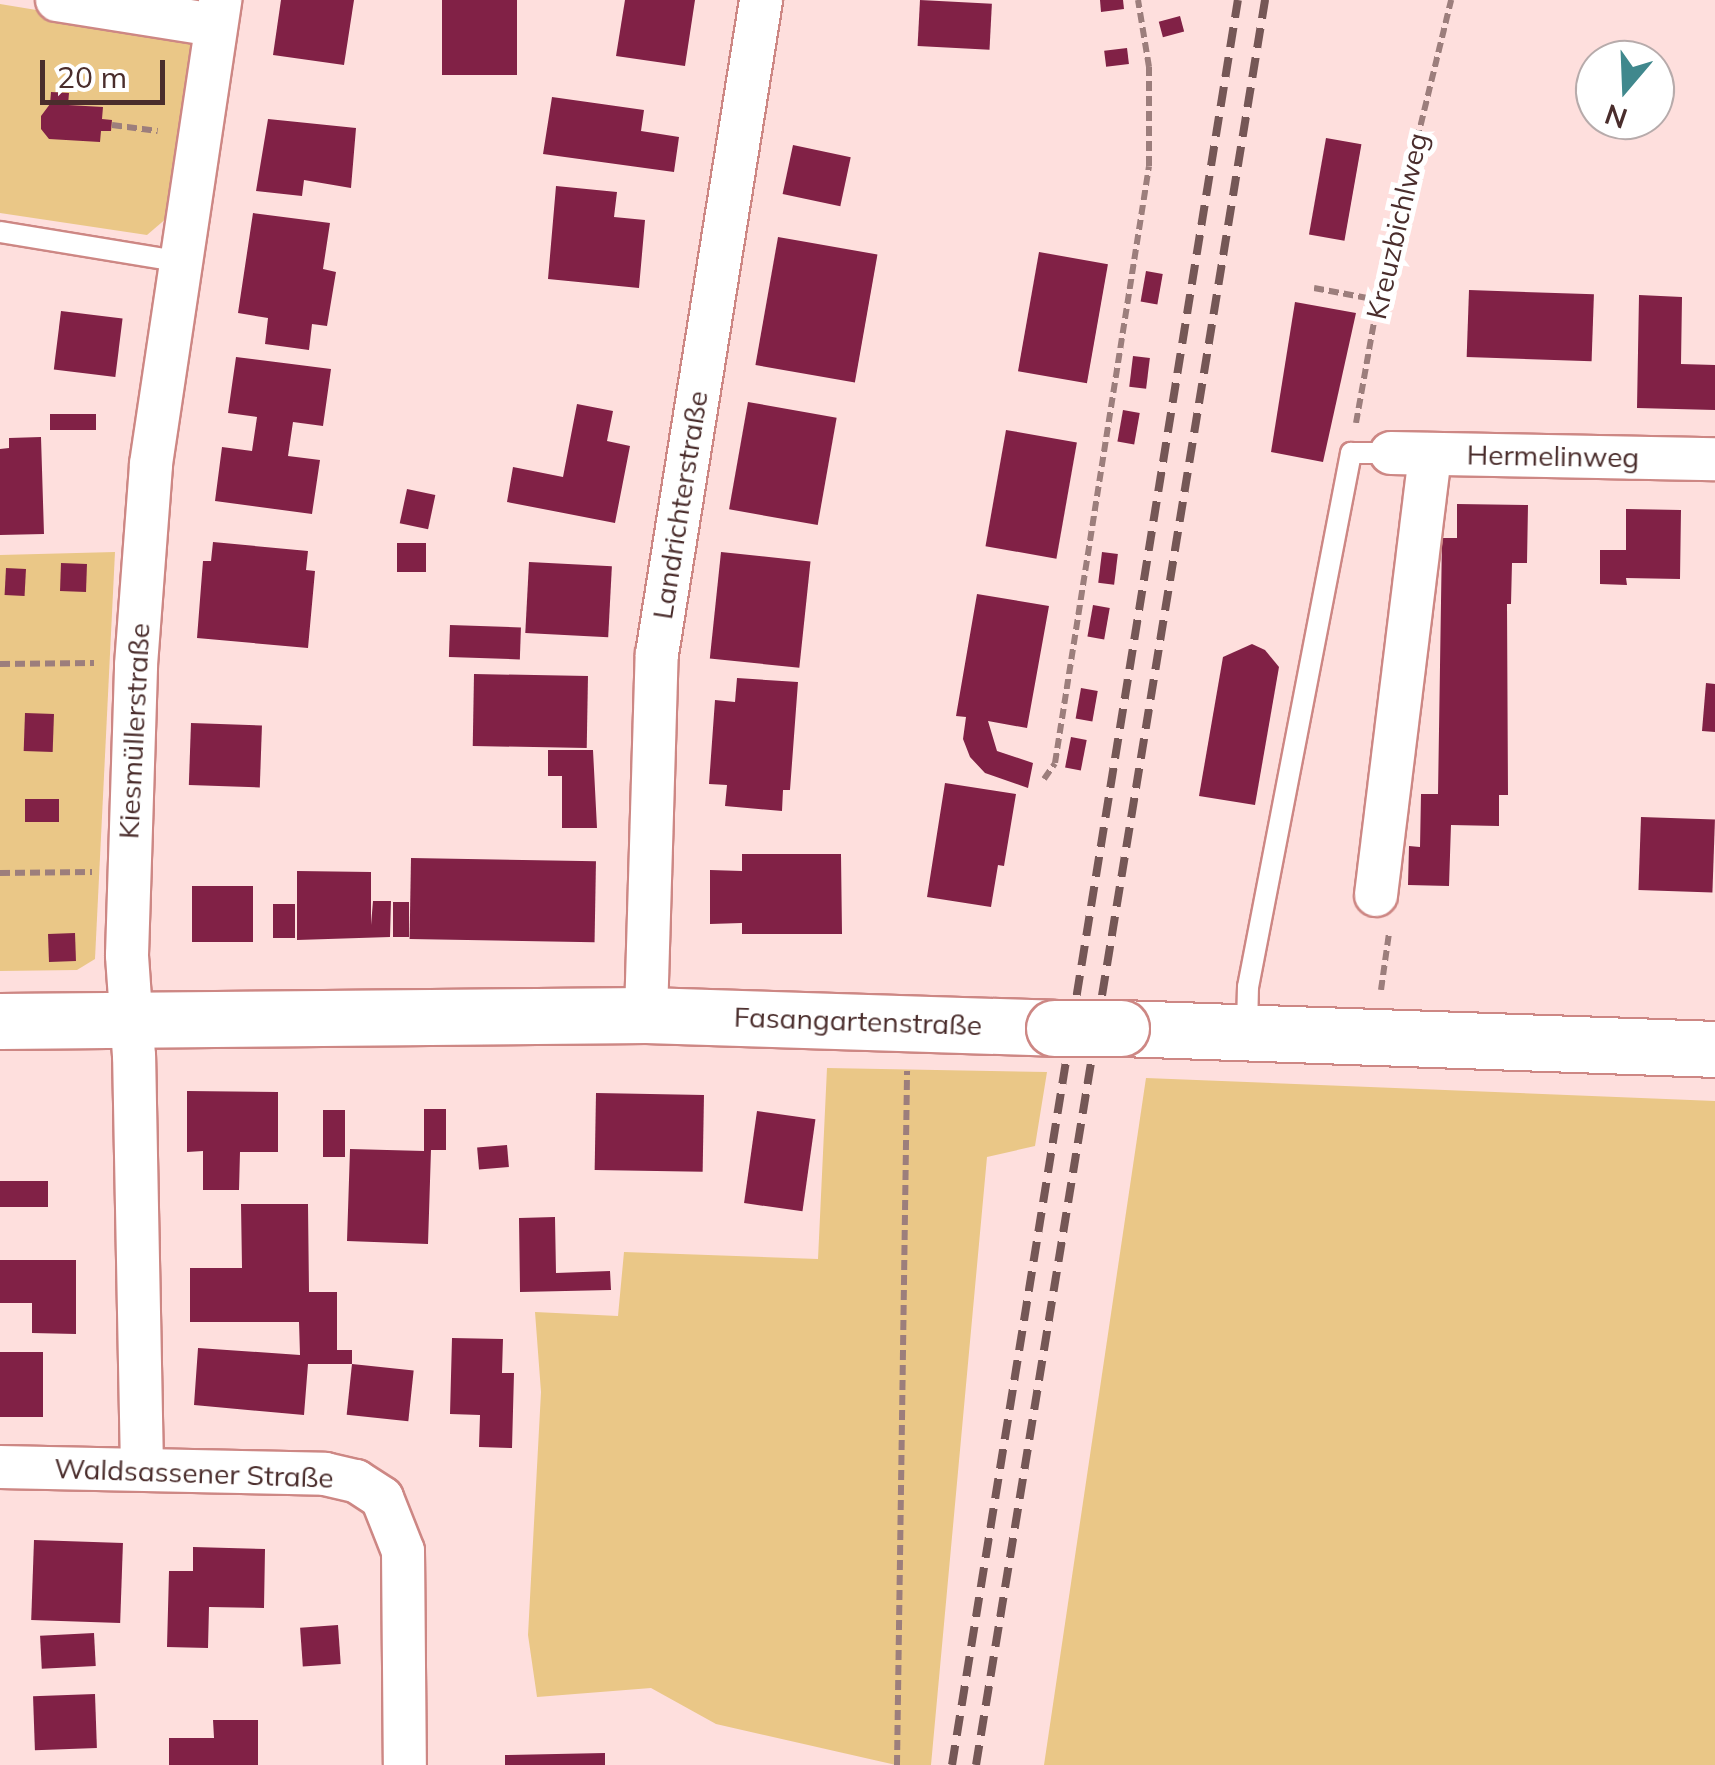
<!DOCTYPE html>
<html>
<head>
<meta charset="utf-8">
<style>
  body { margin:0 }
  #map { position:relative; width:1715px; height:1765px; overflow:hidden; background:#fedfdd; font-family:Mulish,sans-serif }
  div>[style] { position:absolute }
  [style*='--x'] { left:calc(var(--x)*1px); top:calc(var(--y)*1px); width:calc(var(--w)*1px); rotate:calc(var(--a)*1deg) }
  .green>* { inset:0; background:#eac787 }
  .building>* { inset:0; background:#812146; transform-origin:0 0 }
  .path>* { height:6px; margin-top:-3px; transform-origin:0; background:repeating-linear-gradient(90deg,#9c7e7c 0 10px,transparent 0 15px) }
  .roads { filter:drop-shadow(2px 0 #cd8784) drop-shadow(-2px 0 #cd8784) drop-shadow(0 2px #cd8784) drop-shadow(0 -2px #cd8784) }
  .lane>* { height:20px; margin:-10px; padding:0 10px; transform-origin:10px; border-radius:10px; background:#fff }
  .street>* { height:42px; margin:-21px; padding:0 21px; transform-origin:21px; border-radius:21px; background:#fff }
  .secondary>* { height:55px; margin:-27.5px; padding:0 27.5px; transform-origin:27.5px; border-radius:27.5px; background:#fff }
  .rail>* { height:8px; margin-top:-4px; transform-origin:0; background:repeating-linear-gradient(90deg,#755756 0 20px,transparent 0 30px) }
  .bridges { filter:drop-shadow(2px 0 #cd8784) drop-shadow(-2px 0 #cd8784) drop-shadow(0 2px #cd8784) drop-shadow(0 -2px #cd8784) }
  .secondary-bridge>* { height:55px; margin:-27.5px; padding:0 27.5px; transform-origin:27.5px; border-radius:27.5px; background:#fff }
  span { translate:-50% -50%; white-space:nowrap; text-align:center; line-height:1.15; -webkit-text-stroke:10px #fff; paint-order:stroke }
  .street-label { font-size:28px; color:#4a2d2c }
  .north { position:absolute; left:1575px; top:40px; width:100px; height:100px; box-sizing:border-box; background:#fff; border:2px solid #b7abab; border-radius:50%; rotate:199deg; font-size:28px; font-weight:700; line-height:40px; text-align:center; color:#4a2d2c }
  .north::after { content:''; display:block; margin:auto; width:35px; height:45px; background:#40888d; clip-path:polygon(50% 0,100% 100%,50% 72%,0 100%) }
  .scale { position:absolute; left:40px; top:60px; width:125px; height:45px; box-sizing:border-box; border:5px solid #4a2d2c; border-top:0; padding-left:12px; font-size:30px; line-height:35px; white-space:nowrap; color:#4a2d2c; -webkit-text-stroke:8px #fff; paint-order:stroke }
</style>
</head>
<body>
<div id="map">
  <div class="green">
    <i style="clip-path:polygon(0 4px,176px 33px,192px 44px,168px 217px,147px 235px,0 213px)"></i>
    <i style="clip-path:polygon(115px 552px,95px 959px,77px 970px,0 971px,0 555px)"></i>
    <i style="clip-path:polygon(827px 1068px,1047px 1072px,1035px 1146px,987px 1157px,931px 1765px,896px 1765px,716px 1724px,651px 1688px,537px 1697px,528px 1635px,541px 1392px,535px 1312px,618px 1316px,624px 1252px,818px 1259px)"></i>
    <i style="clip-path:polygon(1146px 1078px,1715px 1101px,1715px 1765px,1044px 1765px)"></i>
  </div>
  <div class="building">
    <i style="clip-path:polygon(281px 0,354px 0,344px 65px,273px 55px)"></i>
    <i style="left:442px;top:0;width:75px;height:75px"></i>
    <i style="clip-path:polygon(625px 0,695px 0,685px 66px,616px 56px)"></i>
    <i style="left:920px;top:0;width:72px;height:46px;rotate:3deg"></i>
    <i style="clip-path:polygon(1100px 0,1123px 0,1124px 9px,1101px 12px)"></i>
    <i style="left:1180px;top:16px;width:16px;height:22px;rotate:75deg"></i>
    <i style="left:1127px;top:48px;width:16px;height:23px;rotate:83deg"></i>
    <i style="clip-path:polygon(51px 92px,69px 93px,68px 105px,103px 107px,102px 119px,112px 120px,111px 131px,101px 131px,100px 142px,49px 139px,41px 129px,41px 116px,50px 104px)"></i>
    <i style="clip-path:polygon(552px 97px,644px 110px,641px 131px,679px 137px,674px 172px,543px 154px)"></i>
    <i style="clip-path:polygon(268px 119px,356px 128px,351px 188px,304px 180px,302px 196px,256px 191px)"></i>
    <i style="left:1326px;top:138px;width:36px;height:98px;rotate:10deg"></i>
    <i style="left:793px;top:145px;width:59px;height:50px;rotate:12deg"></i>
    <i style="clip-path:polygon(556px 186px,617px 192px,614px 217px,645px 220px,639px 288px,548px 279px)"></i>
    <i style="clip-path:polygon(253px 213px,330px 223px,323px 269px,336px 272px,327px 326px,312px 324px,309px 350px,265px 344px,268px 318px,238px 313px)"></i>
    <i style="left:778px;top:237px;width:101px;height:130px;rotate:10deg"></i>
    <i style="left:1039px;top:252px;width:70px;height:121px;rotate:10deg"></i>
    <i style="left:1146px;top:271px;width:17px;height:31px;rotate:10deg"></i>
    <i style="left:1469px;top:290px;width:125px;height:67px;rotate:2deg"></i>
    <i style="clip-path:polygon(1639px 295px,1682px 297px,1681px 364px,1715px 365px,1715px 410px,1637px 408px)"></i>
    <i style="clip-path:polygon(1295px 302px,1356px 313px,1323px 462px,1271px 452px)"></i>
    <i style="left:61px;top:311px;width:62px;height:59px;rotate:7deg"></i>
    <i style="left:1133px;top:356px;width:17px;height:31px;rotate:7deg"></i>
    <i style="clip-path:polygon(236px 357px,331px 369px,323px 426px,293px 422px,288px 456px,320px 460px,312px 514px,215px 501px,222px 447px,252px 451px,257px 417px,228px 413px)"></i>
    <i style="left:748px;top:402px;width:90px;height:109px;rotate:10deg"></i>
    <i style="clip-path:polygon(577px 404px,613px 411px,607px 441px,630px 446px,615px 523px,507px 502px,513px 467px,563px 477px)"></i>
    <i style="left:1123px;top:410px;width:17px;height:32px;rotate:10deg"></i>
    <i style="left:96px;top:414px;width:16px;height:46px;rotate:90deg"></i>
    <i style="left:1006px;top:430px;width:72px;height:118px;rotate:10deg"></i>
    <i style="clip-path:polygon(41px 437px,44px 534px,0 535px,0 449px,9px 448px,9px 438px)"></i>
    <i style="left:407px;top:489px;width:29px;height:35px;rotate:12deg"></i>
    <i style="clip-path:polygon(1457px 504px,1528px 505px,1527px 563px,1512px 563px,1511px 604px,1507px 604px,1508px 795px,1499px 795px,1499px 826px,1451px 825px,1449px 886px,1408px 885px,1409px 846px,1420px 847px,1421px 794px,1438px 794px,1442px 538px,1457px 538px)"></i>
    <i style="clip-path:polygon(1626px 509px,1681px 510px,1680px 579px,1626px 578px,1627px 585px,1600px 584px,1600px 550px,1626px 550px)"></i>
    <i style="clip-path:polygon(213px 542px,308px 551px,306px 570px,315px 571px,308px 648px,197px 638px,203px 561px,211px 561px)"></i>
    <i style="left:397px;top:543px;width:29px;height:29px"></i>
    <i style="left:721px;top:552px;width:90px;height:107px;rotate:6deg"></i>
    <i style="left:1102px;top:552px;width:16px;height:31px;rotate:7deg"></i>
    <i style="left:529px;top:562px;width:83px;height:71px;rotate:3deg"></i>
    <i style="left:61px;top:563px;width:26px;height:28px;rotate:2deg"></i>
    <i style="left:6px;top:568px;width:20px;height:27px;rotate:3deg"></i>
    <i style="clip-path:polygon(977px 594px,1049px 606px,1027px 728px,988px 721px,997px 751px,1033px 763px,1028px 788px,985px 773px,970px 757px,963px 739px,966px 717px,956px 716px)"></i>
    <i style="left:1093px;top:605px;width:17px;height:32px;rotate:10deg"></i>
    <i style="left:450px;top:625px;width:71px;height:32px;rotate:2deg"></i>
    <i style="clip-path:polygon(1252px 644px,1265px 650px,1279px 667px,1255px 805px,1199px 796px,1223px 657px)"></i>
    <i style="left:474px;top:674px;width:114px;height:72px;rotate:1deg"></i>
    <i style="clip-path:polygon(737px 678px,798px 682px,790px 790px,783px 790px,782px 811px,725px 806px,727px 785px,709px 784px,715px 700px,735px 702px)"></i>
    <i style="clip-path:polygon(1706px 683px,1715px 684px,1715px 732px,1702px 731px)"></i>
    <i style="left:1081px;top:688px;width:17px;height:31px;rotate:10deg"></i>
    <i style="left:25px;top:713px;width:29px;height:38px;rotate:2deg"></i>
    <i style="left:191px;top:723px;width:71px;height:62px;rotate:2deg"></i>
    <i style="left:1071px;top:737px;width:16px;height:31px;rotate:11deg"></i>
    <i style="clip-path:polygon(548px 750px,593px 750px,597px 828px,562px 828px,562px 776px,548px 776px)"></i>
    <i style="clip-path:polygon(945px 783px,1016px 794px,1004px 866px,998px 865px,991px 907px,927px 897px)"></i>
    <i style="left:25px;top:799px;width:34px;height:23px"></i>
    <i style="left:1641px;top:817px;width:74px;height:73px;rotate:2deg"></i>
    <i style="clip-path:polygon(742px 854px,841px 854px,842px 934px,742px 934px,742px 923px,710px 924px,710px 870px,742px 871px)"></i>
    <i style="left:411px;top:858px;width:185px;height:81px;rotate:1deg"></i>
    <i style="clip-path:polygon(297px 871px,371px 872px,371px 925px,373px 901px,391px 901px,390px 937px,297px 940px)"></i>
    <i style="left:192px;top:886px;width:61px;height:56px"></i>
    <i style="left:393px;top:902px;width:16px;height:35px"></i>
    <i style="left:273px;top:904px;width:22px;height:34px"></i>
    <i style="left:75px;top:933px;width:28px;height:27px;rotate:88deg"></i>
    <i style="clip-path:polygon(187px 1091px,278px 1092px,278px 1152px,240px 1152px,239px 1190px,203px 1190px,203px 1151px,187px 1152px)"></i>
    <i style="left:596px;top:1093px;width:108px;height:77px;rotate:1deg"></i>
    <i style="clip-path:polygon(424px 1109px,446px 1109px,446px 1150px,431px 1150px,428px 1244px,347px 1241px,350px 1149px,424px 1151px)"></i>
    <i style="left:323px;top:1110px;width:22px;height:47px"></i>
    <i style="left:757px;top:1111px;width:59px;height:93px;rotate:8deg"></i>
    <i style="left:507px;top:1145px;width:22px;height:30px;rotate:85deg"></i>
    <i style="left:0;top:1181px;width:48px;height:26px"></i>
    <i style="clip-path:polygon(241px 1204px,308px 1204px,309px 1292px,337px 1292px,337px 1350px,352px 1350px,352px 1364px,308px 1364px,304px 1415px,194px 1405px,198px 1348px,300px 1355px,299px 1322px,190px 1322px,190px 1268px,242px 1268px)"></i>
    <i style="clip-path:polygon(555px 1217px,556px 1273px,610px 1271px,611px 1290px,520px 1292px,519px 1218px)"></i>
    <i style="clip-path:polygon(0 1260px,76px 1260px,76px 1334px,32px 1333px,32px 1303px,0 1303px)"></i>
    <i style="clip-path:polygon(452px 1338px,503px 1339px,502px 1373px,514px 1373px,512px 1448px,479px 1447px,480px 1415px,450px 1414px)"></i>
    <i style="left:0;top:1352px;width:43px;height:65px"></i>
    <i style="left:352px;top:1364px;width:62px;height:51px;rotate:6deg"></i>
    <i style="left:34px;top:1540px;width:89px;height:80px;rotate:2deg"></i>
    <i style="clip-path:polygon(193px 1547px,265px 1549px,264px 1608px,209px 1607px,208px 1648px,167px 1647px,169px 1571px,193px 1571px)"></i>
    <i style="left:338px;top:1625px;width:39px;height:38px;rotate:86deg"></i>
    <i style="left:94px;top:1633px;width:33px;height:54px;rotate:87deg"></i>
    <i style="left:95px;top:1694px;width:54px;height:62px;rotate:88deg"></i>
    <i style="clip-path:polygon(213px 1720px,258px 1720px,258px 1765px,169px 1765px,169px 1738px,214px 1738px)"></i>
    <i style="clip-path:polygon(605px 1753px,605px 1765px,505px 1765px,505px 1755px)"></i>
  </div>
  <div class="path">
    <i style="--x:112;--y:125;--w:46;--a:7.4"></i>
    <i style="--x:1314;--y:288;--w:65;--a:10.6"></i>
    <i style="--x:1356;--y:423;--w:125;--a:-79.9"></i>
    <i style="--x:1378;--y:300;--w:309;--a:-76.3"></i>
    <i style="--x:0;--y:664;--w:94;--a:-0.6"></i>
    <i style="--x:1044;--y:779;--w:19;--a:-55"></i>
    <i style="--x:1055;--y:763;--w:604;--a:-81.05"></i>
    <i style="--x:1149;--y:166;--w:99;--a:-90"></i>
    <i style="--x:1149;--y:67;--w:68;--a:-99.3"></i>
    <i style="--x:0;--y:873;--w:92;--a:-0.6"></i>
    <i style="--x:1381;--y:990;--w:58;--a:-82"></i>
    <i style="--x:897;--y:1765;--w:694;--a:-89.17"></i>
  </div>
  <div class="roads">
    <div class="lane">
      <i style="--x:0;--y:232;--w:185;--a:9.3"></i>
      <i style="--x:1247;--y:1030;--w:43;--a:-88.7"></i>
      <i style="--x:1248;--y:987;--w:544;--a:-79.08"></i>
      <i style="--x:1351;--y:453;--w:40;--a:0"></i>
    </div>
    <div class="street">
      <i style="--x:57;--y:0;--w:159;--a:9"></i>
      <i style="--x:1391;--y:453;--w:324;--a:1.1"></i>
      <i style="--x:1376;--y:895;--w:444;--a:-83"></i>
      <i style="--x:646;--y:1015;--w:361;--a:-88.3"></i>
      <i style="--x:657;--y:654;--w:662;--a:-80.96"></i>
      <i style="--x:0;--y:1467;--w:325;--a:1.2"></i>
      <i style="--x:325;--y:1474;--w:32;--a:13"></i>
      <i style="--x:356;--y:1481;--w:31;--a:33"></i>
      <i style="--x:382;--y:1498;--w:57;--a:68.4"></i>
      <i style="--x:403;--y:1551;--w:214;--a:89.5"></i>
      <i style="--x:142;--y:1468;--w:412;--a:-91.1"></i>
      <i style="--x:134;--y:1056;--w:101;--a:-94"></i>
      <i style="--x:127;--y:955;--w:290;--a:-88.2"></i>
      <i style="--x:136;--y:665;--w:202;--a:-85.7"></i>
      <i style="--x:151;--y:464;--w:469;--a:-81.5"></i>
    </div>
    <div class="secondary">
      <i style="--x:0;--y:1021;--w:646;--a:-0.53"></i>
      <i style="--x:646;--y:1015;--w:408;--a:1.8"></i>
      <i style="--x:1121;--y:1028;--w:594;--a:2.02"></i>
    </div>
  </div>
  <div class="rail">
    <i style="--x:952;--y:1765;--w:1788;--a:-80.8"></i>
    <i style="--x:976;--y:1765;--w:1789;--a:-80.7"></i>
  </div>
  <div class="bridges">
    <div class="secondary-bridge">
      <i style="--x:1054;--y:1028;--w:67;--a:0"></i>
    </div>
  </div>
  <div class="street-label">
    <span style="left:1397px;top:226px;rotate:-77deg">Kreuzbichlweg</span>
    <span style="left:1553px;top:456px;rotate:1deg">Hermelinweg</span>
    <span style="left:680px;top:505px;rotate:-81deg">Landrichterstraße</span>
    <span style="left:134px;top:731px;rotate:-87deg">Kiesmüllerstraße</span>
    <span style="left:858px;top:1021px;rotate:2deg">Fasangartenstraße</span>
    <span style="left:194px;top:1473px;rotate:2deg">Waldsassener Straße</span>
  </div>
  <div class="north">N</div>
  <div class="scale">20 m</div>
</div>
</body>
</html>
